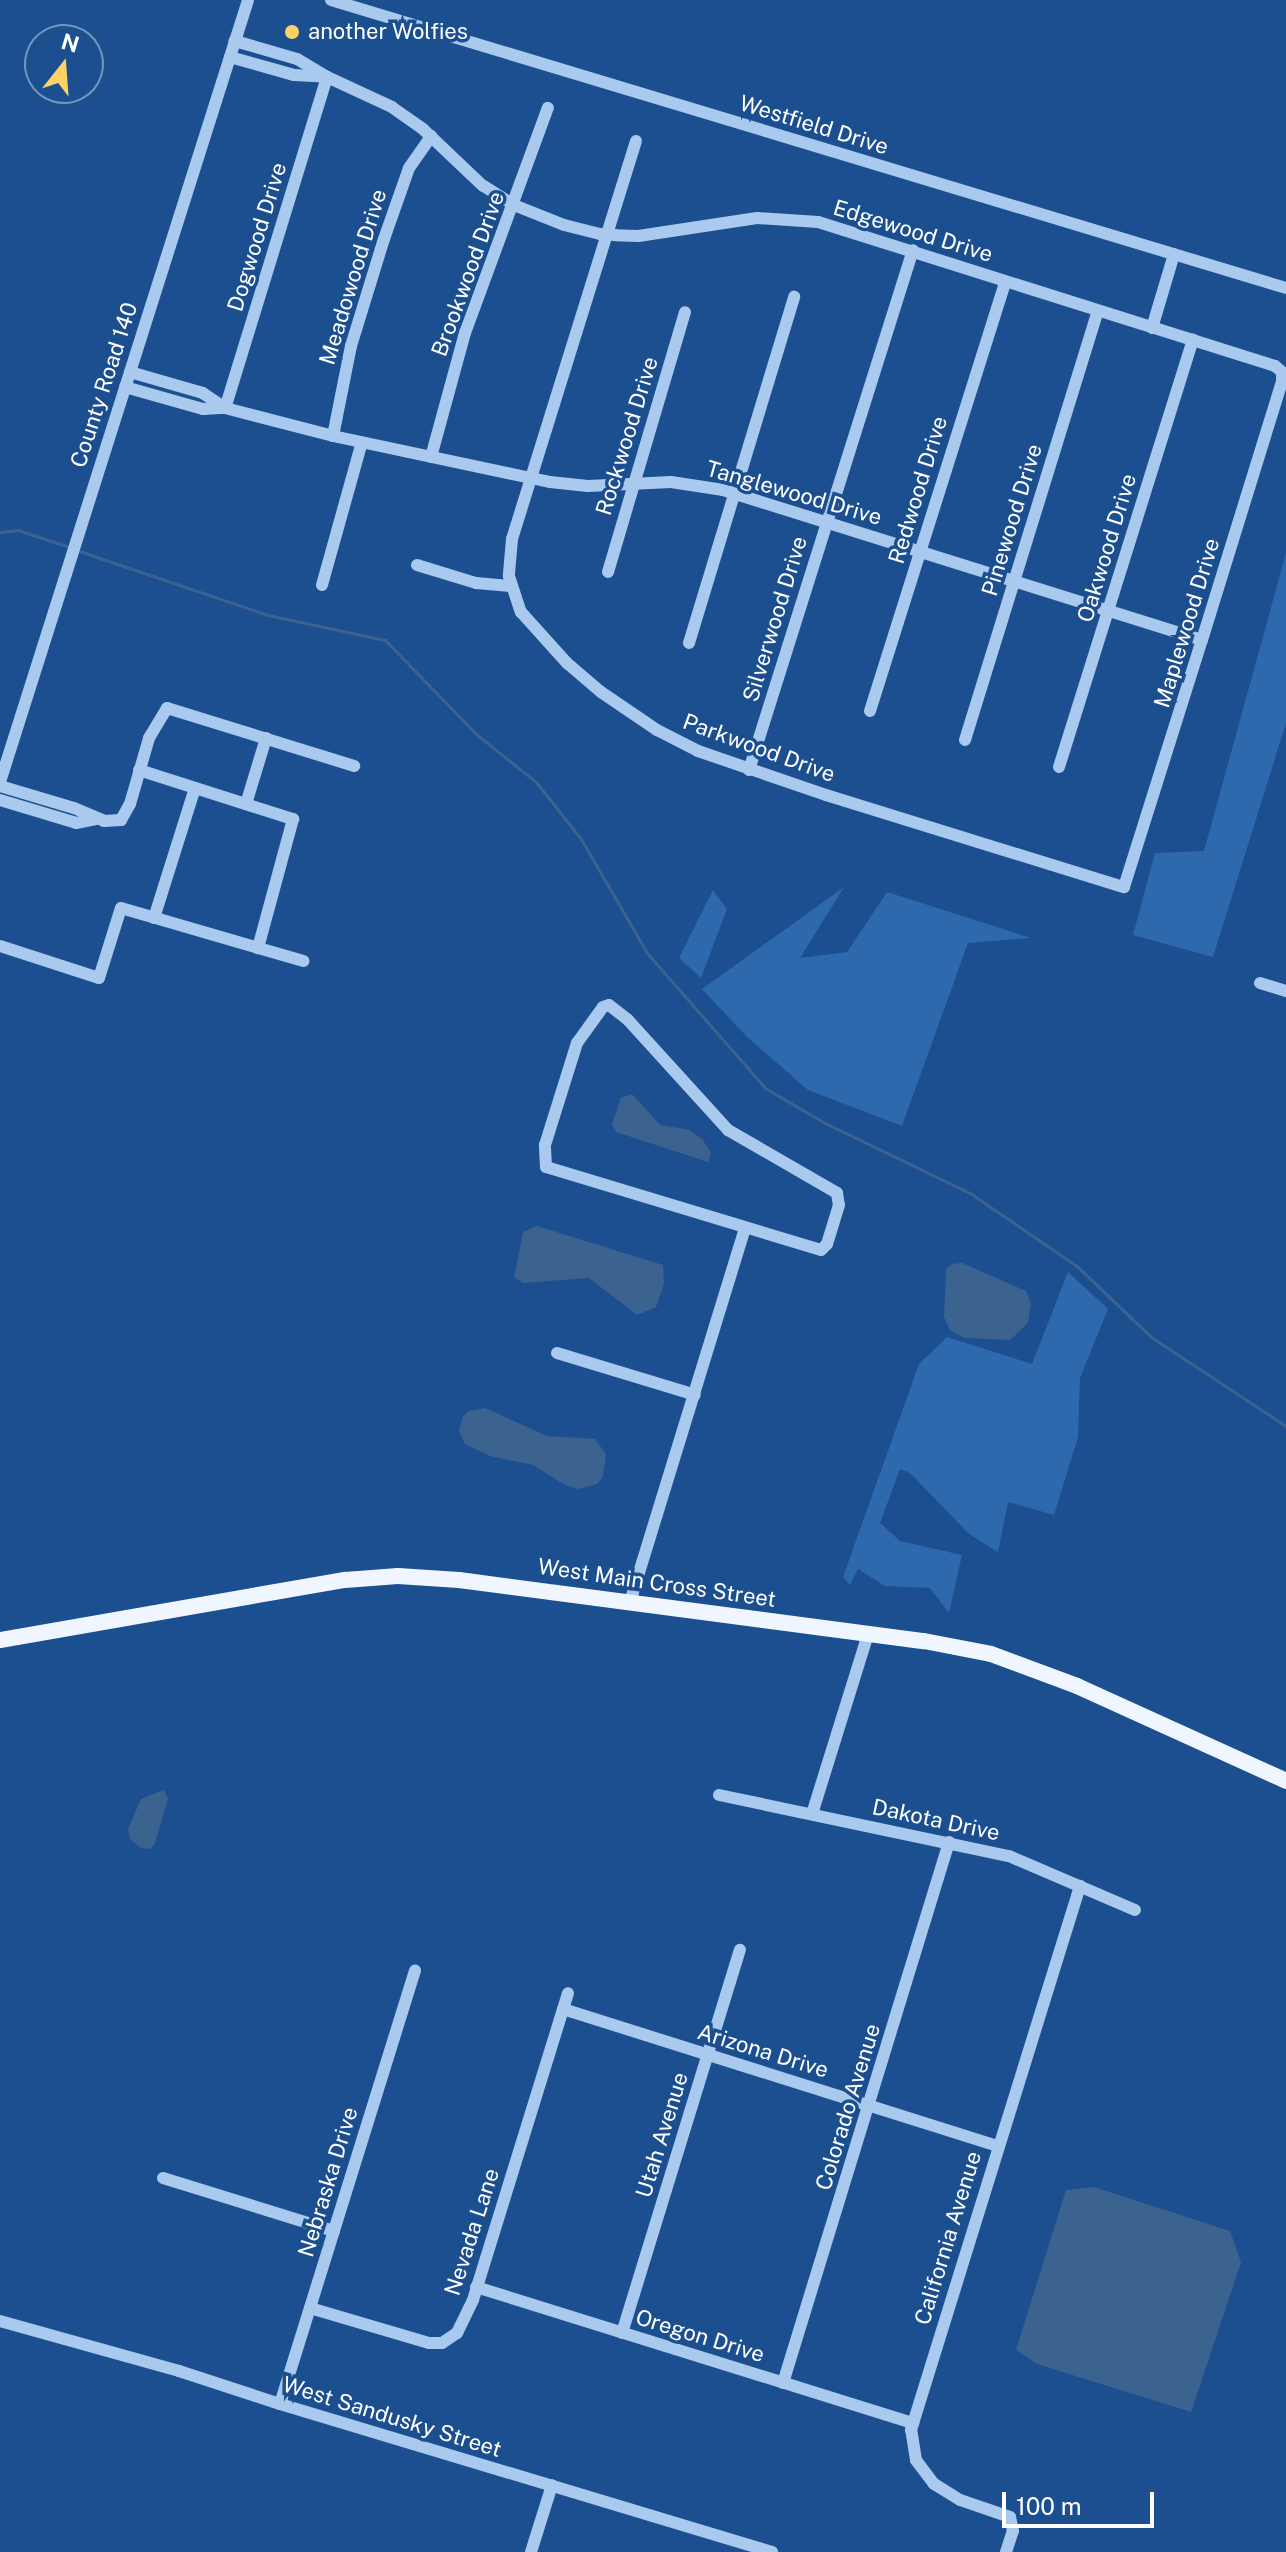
<!DOCTYPE html>
<html>
<head>
<meta charset="utf-8">
<style>
  body { margin:0 }
  #map { position:relative; width:1286px; height:2552px; overflow:hidden; background:#1b4f8f; font-family:"Public Sans",sans-serif }
  div>[style] { position:absolute }
  [style*='--x'] { left:calc(var(--x)*1px); top:calc(var(--y)*1px); width:calc(var(--w)*1px); rotate:calc(var(--a)*1deg) }
  .green>* { inset:0; background:#2e69ad }
  .water>* { inset:0; background:#3c6290 }
  .stream>* { height:3px; margin:-1.5px; padding:0 1.5px; transform-origin:1.5px; border-radius:1.5px; background:#3c6290 }
  .minor>* { height:12px; margin:-6px; padding:0 6px; transform-origin:6px; border-radius:6px; background:#a9c9ee }
  .major>* { height:16px; margin:-8px; padding:0 8px; transform-origin:8px; border-radius:8px; background:#f0f6ff }
  .dots>* { width:22px; height:22px; translate:-50% -50%; box-sizing:border-box; border:4px solid #1b4f8f; border-radius:50% }
  span { translate:-50% -50%; white-space:nowrap; text-align:center; line-height:1.15; -webkit-text-stroke:7px #1b4f8f; paint-order:stroke }
  .poi-label { font-size:22px; color:#fff }
  .left { translate:0 -50%; text-align:left }
  .street-label { font-size:22px; color:#fff }
  .north { position:absolute; left:24px; top:24px; width:80px; height:80px; box-sizing:border-box; background:#1b4f8f; border:2px solid #7695bc; border-radius:50%; rotate:17deg; font-size:22px; font-weight:700; line-height:32px; text-align:center; color:#fff }
  .north::after { content:''; display:block; margin:auto; width:28px; height:36px; background:#ffd166; clip-path:polygon(50% 0,100% 100%,50% 72%,0 100%) }
  .scale { position:absolute; left:1002px; top:2492px; width:152px; height:36px; box-sizing:border-box; border:4px solid #fff; border-top:0; padding-left:10px; font-size:24px; line-height:28px; white-space:nowrap; color:#fff; -webkit-text-stroke:6px #1b4f8f; paint-order:stroke }
</style>
</head>
<body>
<div id="map">
  <div class="green">
    <i style="clip-path:polygon(1286px 553px,1286px 723px,1213px 957px,1133px 935px,1155px 853px,1204px 851px)"></i>
    <i style="clip-path:polygon(844px 887px,800px 958px,847px 952px,887px 892px,1031px 938px,968px 943px,902px 1126px,808px 1090px,747px 1037px,702px 989px)"></i>
    <i style="clip-path:polygon(713px 890px,727px 909px,701px 978px,679px 958px)"></i>
    <i style="clip-path:polygon(1068px 1272px,1108px 1309px,1080px 1378px,1078px 1437px,1054px 1515px,1008px 1502px,998px 1552px,969px 1534px,910px 1473px,900px 1469px,880px 1523px,900px 1541px,962px 1555px,949px 1613px,930px 1588px,885px 1586px,858px 1569px,850px 1585px,843px 1577px,919px 1364px,947px 1337px,1032px 1364px)"></i>
  </div>
  <div class="water">
    <i style="clip-path:polygon(632px 1094px,660px 1125px,690px 1130px,703px 1140px,711px 1153px,708px 1162px,616px 1132px,612px 1124px,621px 1098px)"></i>
    <i style="clip-path:polygon(537px 1226px,663px 1265px,664px 1284px,656px 1307px,637px 1315px,589px 1278px,523px 1283px,514px 1277px,523px 1232px)"></i>
    <i style="clip-path:polygon(962px 1263px,1026px 1291px,1031px 1303px,1028px 1323px,1010px 1340px,964px 1338px,950px 1330px,944px 1317px,946px 1269px,952px 1264px)"></i>
    <i style="clip-path:polygon(485px 1408px,547px 1436px,595px 1439px,606px 1454px,603px 1477px,597px 1484px,578px 1489px,565px 1485px,533px 1465px,490px 1456px,465px 1444px,459px 1430px,463px 1416px,469px 1411px)"></i>
    <i style="clip-path:polygon(164px 1790px,168px 1799px,155px 1843px,150px 1849px,141px 1848px,130px 1839px,128px 1829px,141px 1799px)"></i>
    <i style="clip-path:polygon(1094px 2187px,1230px 2231px,1241px 2262px,1191px 2412px,1037px 2364px,1016px 2350px,1066px 2190px)"></i>
  </div>
  <div class="stream">
    <i style="--x:0;--y:532;--w:18;--a:-6"></i>
    <i style="--x:18;--y:530;--w:54;--a:18.4"></i>
    <i style="--x:76;--y:550;--w:203;--a:18.7"></i>
    <i style="--x:268;--y:615;--w:120;--a:12.1"></i>
    <i style="--x:385;--y:640;--w:131;--a:45.9"></i>
    <i style="--x:476;--y:734;--w:77;--a:38.7"></i>
    <i style="--x:536;--y:782;--w:73;--a:51.7"></i>
    <i style="--x:581;--y:839;--w:132;--a:59.9"></i>
    <i style="--x:647;--y:953;--w:179;--a:48.8"></i>
    <i style="--x:765;--y:1088;--w:69;--a:30.3"></i>
    <i style="--x:825;--y:1123;--w:161;--a:25.8"></i>
    <i style="--x:970;--y:1193;--w:131;--a:34.4"></i>
    <i style="--x:1078;--y:1267;--w:101;--a:43.8"></i>
    <i style="--x:1151;--y:1337;--w:162;--a:33.4"></i>
  </div>
  <div class="minor">
    <i style="--x:331;--y:0;--w:997;--a:16.78"></i>
    <i style="--x:230;--y:57;--w:66;--a:15.7"></i>
    <i style="--x:294;--y:75;--w:33;--a:3"></i>
    <i style="--x:327;--y:77;--w:35;--a:-149"></i>
    <i style="--x:297;--y:59;--w:65;--a:-163.8"></i>
    <i style="--x:636;--y:141;--w:97;--a:107.3"></i>
    <i style="--x:607;--y:234;--w:319;--a:107.3"></i>
    <i style="--x:512;--y:539;--w:37;--a:95"></i>
    <i style="--x:509;--y:576;--w:38;--a:72"></i>
    <i style="--x:521;--y:612;--w:69;--a:48"></i>
    <i style="--x:567;--y:663;--w:45;--a:40.5"></i>
    <i style="--x:601;--y:692;--w:68;--a:34.2"></i>
    <i style="--x:657;--y:730;--w:46;--a:27.1"></i>
    <i style="--x:698;--y:751;--w:135;--a:19"></i>
    <i style="--x:826;--y:795;--w:312;--a:17.2"></i>
    <i style="--x:1124;--y:887;--w:259;--a:-72.5"></i>
    <i style="--x:1202;--y:640;--w:271;--a:-72.8"></i>
    <i style="--x:1282;--y:381;--w:9;--a:-90"></i>
    <i style="--x:1282;--y:372;--w:9;--a:-139"></i>
    <i style="--x:1275;--y:366;--w:479;--a:-162.5"></i>
    <i style="--x:818;--y:222;--w:61;--a:-176.2"></i>
    <i style="--x:757;--y:218;--w:120;--a:171.4"></i>
    <i style="--x:638;--y:236;--w:23;--a:-178"></i>
    <i style="--x:615;--y:235;--w:8;--a:-173"></i>
    <i style="--x:607;--y:234;--w:7;--a:180"></i>
    <i style="--x:600;--y:234;--w:37;--a:-166"></i>
    <i style="--x:564;--y:225;--w:54;--a:-158.2"></i>
    <i style="--x:514;--y:205;--w:36;--a:-148"></i>
    <i style="--x:483;--y:186;--w:83;--a:-136.5"></i>
    <i style="--x:423;--y:129;--w:38;--a:-145"></i>
    <i style="--x:392;--y:107;--w:72;--a:-155.2"></i>
    <i style="--x:327;--y:77;--w:346;--a:107.1"></i>
    <i style="--x:225;--y:408;--w:112;--a:14.5"></i>
    <i style="--x:333;--y:436;--w:202;--a:12"></i>
    <i style="--x:531;--y:478;--w:19;--a:12"></i>
    <i style="--x:550;--y:482;--w:38;--a:6"></i>
    <i style="--x:588;--y:486;--w:83;--a:-2.8"></i>
    <i style="--x:671;--y:482;--w:53;--a:8.7"></i>
    <i style="--x:723;--y:490;--w:502;--a:17.39"></i>
    <i style="--x:1152;--y:328;--w:77;--a:-73.4"></i>
    <i style="--x:125;--y:387;--w:81;--a:15.8"></i>
    <i style="--x:203;--y:409;--w:22;--a:-3"></i>
    <i style="--x:225;--y:408;--w:27;--a:-146"></i>
    <i style="--x:203;--y:393;--w:76;--a:-164"></i>
    <i style="--x:333;--y:436;--w:92;--a:-78.7"></i>
    <i style="--x:351;--y:346;--w:112;--a:-72.9"></i>
    <i style="--x:384;--y:239;--w:75;--a:-70.6"></i>
    <i style="--x:409;--y:168;--w:39;--a:-55"></i>
    <i style="--x:431;--y:457;--w:129;--a:-74.7"></i>
    <i style="--x:465;--y:333;--w:240;--a:-69.8"></i>
    <i style="--x:417;--y:565;--w:62;--a:17"></i>
    <i style="--x:476;--y:583;--w:35;--a:5"></i>
    <i style="--x:608;--y:572;--w:271;--a:-73.5"></i>
    <i style="--x:322;--y:585;--w:148;--a:-74.4"></i>
    <i style="--x:689;--y:643;--w:362;--a:-73.1"></i>
    <i style="--x:870;--y:711;--w:450;--a:-72.5"></i>
    <i style="--x:965;--y:740;--w:449;--a:-72.8"></i>
    <i style="--x:1059;--y:767;--w:448;--a:-72.6"></i>
    <i style="--x:139;--y:770;--w:162;--a:17.7"></i>
    <i style="--x:293;--y:819;--w:134;--a:105.2"></i>
    <i style="--x:749;--y:770;--w:545;--a:-72.5"></i>
    <i style="--x:0;--y:782;--w:820;--a:-72.4"></i>
    <i style="--x:0;--y:786;--w:77;--a:16.6"></i>
    <i style="--x:74;--y:808;--w:33;--a:23"></i>
    <i style="--x:104;--y:821;--w:17;--a:-3"></i>
    <i style="--x:121;--y:820;--w:18;--a:-61"></i>
    <i style="--x:130;--y:804;--w:69;--a:-73.9"></i>
    <i style="--x:149;--y:738;--w:35;--a:-59"></i>
    <i style="--x:167;--y:708;--w:196;--a:17.2"></i>
    <i style="--x:0;--y:800;--w:79;--a:16.8"></i>
    <i style="--x:76;--y:823;--w:20;--a:-11"></i>
    <i style="--x:246;--y:804;--w:69;--a:-73.1"></i>
    <i style="--x:154;--y:918;--w:136;--a:-72.5"></i>
    <i style="--x:0;--y:946;--w:104;--a:17.9"></i>
    <i style="--x:99;--y:978;--w:73;--a:-72.6"></i>
    <i style="--x:121;--y:908;--w:190;--a:16.2"></i>
    <i style="--x:1260;--y:983;--w:27;--a:17"></i>
    <i style="--x:609;--y:1005;--w:24;--a:38"></i>
    <i style="--x:628;--y:1020;--w:149;--a:47.7"></i>
    <i style="--x:728;--y:1130;--w:126;--a:30"></i>
    <i style="--x:837;--y:1193;--w:12;--a:81"></i>
    <i style="--x:839;--y:1205;--w:41;--a:107.1"></i>
    <i style="--x:827;--y:1244;--w:8;--a:135"></i>
    <i style="--x:821;--y:1250;--w:287;--a:-163.2"></i>
    <i style="--x:546;--y:1167;--w:22;--a:-93"></i>
    <i style="--x:545;--y:1145;--w:107;--a:-72.6"></i>
    <i style="--x:577;--y:1043;--w:44;--a:-54.2"></i>
    <i style="--x:603;--y:1007;--w:6;--a:-18"></i>
    <i style="--x:557;--y:1353;--w:144;--a:16.9"></i>
    <i style="--x:630;--y:1602;--w:390;--a:-72.9"></i>
    <i style="--x:719;--y:1795;--w:296;--a:11.9"></i>
    <i style="--x:1009;--y:1856;--w:137;--a:23.2"></i>
    <i style="--x:812;--y:1814;--w:189;--a:-72.7"></i>
    <i style="--x:563;--y:2009;--w:456;--a:17.5"></i>
    <i style="--x:163;--y:2178;--w:179;--a:17.2"></i>
    <i style="--x:476;--y:2287;--w:458;--a:17.3"></i>
    <i style="--x:310;--y:2308;--w:124;--a:16.4"></i>
    <i style="--x:429;--y:2343;--w:13;--a:0"></i>
    <i style="--x:442;--y:2343;--w:18;--a:-34"></i>
    <i style="--x:457;--y:2333;--w:37;--a:-64"></i>
    <i style="--x:473;--y:2300;--w:321;--a:-72.8"></i>
    <i style="--x:0;--y:2321;--w:186;--a:15.6"></i>
    <i style="--x:179;--y:2371;--w:106;--a:18.1"></i>
    <i style="--x:280;--y:2404;--w:514;--a:16.74"></i>
    <i style="--x:622;--y:2333;--w:401;--a:-72.9"></i>
    <i style="--x:783;--y:2383;--w:566;--a:-72.94"></i>
    <i style="--x:280;--y:2404;--w:454;--a:-72.7"></i>
    <i style="--x:531;--y:2552;--w:70;--a:-72.6"></i>
    <i style="--x:1006;--y:2552;--w:22;--a:-72"></i>
    <i style="--x:1013;--y:2531;--w:14;--a:-102"></i>
    <i style="--x:1010;--y:2517;--w:53;--a:-161.2"></i>
    <i style="--x:960;--y:2500;--w:31;--a:-148"></i>
    <i style="--x:934;--y:2484;--w:30;--a:-127"></i>
    <i style="--x:916;--y:2460;--w:30;--a:-99"></i>
    <i style="--x:911;--y:2430;--w:570;--a:-72.74"></i>
  </div>
  <div class="major">
    <i style="--x:0;--y:1640;--w:350;--a:-9.9"></i>
    <i style="--x:345;--y:1580;--w:53;--a:-4.3"></i>
    <i style="--x:398;--y:1576;--w:61;--a:3.8"></i>
    <i style="--x:459;--y:1580;--w:469;--a:7.5"></i>
    <i style="--x:924;--y:1641;--w:68;--a:11"></i>
    <i style="--x:991;--y:1654;--w:92;--a:20.4"></i>
    <i style="--x:1077;--y:1686;--w:230;--a:24.4"></i>
  </div>
  <div class="dots">
    <i style="left:292px;top:32px;background:#ffd166"></i>
  </div>
  <div class="poi-label">
    <span class="left" style="left:308px;top:32px">another Wolfies</span>
  </div>
  <div class="street-label">
    <span style="left:814px;top:125px;rotate:17deg">Westfield Drive</span>
    <span style="left:913px;top:231px;rotate:17deg">Edgewood Drive</span>
    <span style="left:257px;top:237px;rotate:-73deg">Dogwood Drive</span>
    <span style="left:468px;top:274px;rotate:-70deg">Brookwood Drive</span>
    <span style="left:353px;top:277px;rotate:-73deg">Meadowood Drive</span>
    <span style="left:104px;top:385px;rotate:-72deg">County Road 140</span>
    <span style="left:627px;top:436px;rotate:-73deg">Rockwood Drive</span>
    <span style="left:918px;top:490px;rotate:-73deg">Redwood Drive</span>
    <span style="left:794px;top:493px;rotate:16deg">Tanglewood Drive</span>
    <span style="left:1012px;top:520px;rotate:-73deg">Pinewood Drive</span>
    <span style="left:1107px;top:548px;rotate:-73deg">Oakwood Drive</span>
    <span style="left:775px;top:619px;rotate:-73deg">Silverwood Drive</span>
    <span style="left:1187px;top:623px;rotate:-73deg">Maplewood Drive</span>
    <span style="left:759px;top:748px;rotate:20deg">Parkwood Drive</span>
    <span style="left:657px;top:1583px;rotate:8deg">West Main Cross Street</span>
    <span style="left:936px;top:1820px;rotate:12deg">Dakota Drive</span>
    <span style="left:763px;top:2051px;rotate:17deg">Arizona Drive</span>
    <span style="left:848px;top:2107px;rotate:-73deg">Colorado Avenue</span>
    <span style="left:662px;top:2135px;rotate:-73deg">Utah Avenue</span>
    <span style="left:328px;top:2182px;rotate:-73deg">Nebraska Drive</span>
    <span style="left:472px;top:2232px;rotate:-72deg">Nevada Lane</span>
    <span style="left:948px;top:2238px;rotate:-73deg">California Avenue</span>
    <span style="left:700px;top:2336px;rotate:17deg">Oregon Drive</span>
    <span style="left:392px;top:2417px;rotate:17deg">West Sandusky Street</span>
  </div>
  <div class="north">N</div>
  <div class="scale">100 m</div>
</div>
</body>
</html>
